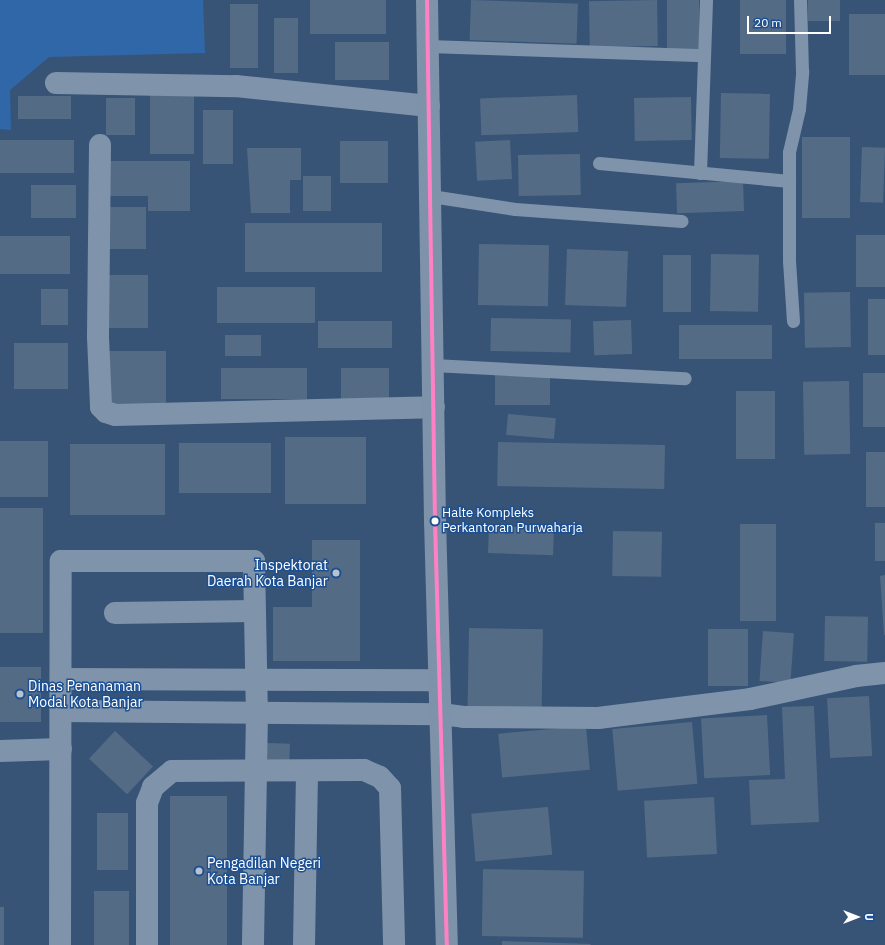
<!DOCTYPE html>
<html>
<head>
<meta charset="utf-8">
<style>
  body { margin:0 }
  #map { position:relative; width:885px; height:945px; overflow:hidden; background:#375477; font-family:"IBM Plex Sans",sans-serif }
  div>[style] { position:absolute }
  [style*='--x'] { left:calc(var(--x)*1px); top:calc(var(--y)*1px); width:calc(var(--w)*1px); rotate:calc(var(--a)*1deg) }
  .green>* { inset:0; background:#3067a8 }
  .building>* { inset:0; background:#546b86; transform-origin:0 0 }
  .service>* { height:13px; margin:-6.5px; padding:0 6.5px; transform-origin:6.5px; border-radius:6.5px; background:#7f94aa }
  .minor>* { height:22px; margin:-11px; padding:0 11px; transform-origin:11px; border-radius:11px; background:#7f94aa }
  .trunk>* { height:22px; margin:-11px; padding:0 11px; transform-origin:11px; border-radius:11px; background:#7e92a9 }
  .bus-1>* { height:4px; margin:-2px; padding:0 2px; transform-origin:2px; border-radius:2px; background:#ff80c5 }
  .dots>* { width:11px; height:11px; translate:-50% -50%; box-sizing:border-box; border:2px solid #1c5092; border-radius:50% }
  span { translate:-50% -50%; white-space:nowrap; text-align:center; line-height:1.15; -webkit-text-stroke:3px #1c5092; paint-order:stroke }
  .bus-label { font-size:13px; color:#fff }
  .left { translate:0 -50%; text-align:left }
  .poi-label { font-size:14px; color:#fff }
  .right { translate:-100% -50%; text-align:right }
  .north { position:absolute; left:837px; top:897px; width:40px; height:40px; -webkit-text-stroke:3px #1c5092; paint-order:stroke; rotate:90deg; font-size:11px; font-weight:700; line-height:16px; text-align:center; color:#fff }
  .north::after { content:''; display:block; margin:auto; width:14px; height:18px; background:#fff; clip-path:polygon(50% 0,100% 100%,50% 72%,0 100%) }
  .scale { position:absolute; left:747px; top:16px; width:84px; height:18px; box-sizing:border-box; border:2px solid #fff; border-top:0; padding-left:5px; font-size:12px; line-height:14px; white-space:nowrap; color:#fff; -webkit-text-stroke:3px #1c5092; paint-order:stroke }
</style>
</head>
<body>
<div id="map">
  <div class="green">
    <i style="clip-path:polygon(0 0,203px 0,205px 53px,49px 57px,10px 90px,11px 130px,0 129px)"></i>
  </div>
  <div class="building">
    <i style="left:310px;top:0;width:76px;height:34px"></i>
    <i style="left:471px;top:0;width:107px;height:40px;rotate:2deg"></i>
    <i style="left:657px;top:0;width:46px;height:68px;rotate:89deg"></i>
    <i style="left:667px;top:0;width:32px;height:52px"></i>
    <i style="left:740px;top:0;width:46px;height:54px"></i>
    <i style="left:808px;top:0;width:32px;height:21px"></i>
    <i style="left:230px;top:4px;width:28px;height:64px"></i>
    <i style="left:885px;top:14px;width:61px;height:36px;rotate:90deg"></i>
    <i style="left:274px;top:18px;width:24px;height:55px"></i>
    <i style="left:335px;top:42px;width:54px;height:38px"></i>
    <i style="left:721px;top:93px;width:49px;height:65px;rotate:1deg"></i>
    <i style="left:150px;top:94px;width:44px;height:60px"></i>
    <i style="left:577px;top:95px;width:37px;height:97px;rotate:88deg"></i>
    <i style="left:18px;top:96px;width:53px;height:23px"></i>
    <i style="left:691px;top:97px;width:43px;height:57px;rotate:89deg"></i>
    <i style="left:106px;top:98px;width:29px;height:37px"></i>
    <i style="left:203px;top:110px;width:30px;height:54px"></i>
    <i style="left:802px;top:137px;width:48px;height:81px"></i>
    <i style="left:0;top:140px;width:74px;height:33px"></i>
    <i style="left:510px;top:140px;width:39px;height:35px;rotate:87deg"></i>
    <i style="left:340px;top:141px;width:48px;height:42px"></i>
    <i style="left:862px;top:147px;width:23px;height:55px;rotate:2deg"></i>
    <i style="clip-path:polygon(247px 148px,301px 148px,301px 180px,290px 180px,290px 213px,251px 213px)"></i>
    <i style="left:580px;top:154px;width:41px;height:62px;rotate:89deg"></i>
    <i style="clip-path:polygon(103px 161px,190px 161px,190px 211px,148px 211px,148px 196px,103px 196px)"></i>
    <i style="left:303px;top:176px;width:28px;height:35px"></i>
    <i style="left:743px;top:181px;width:30px;height:67px;rotate:88deg"></i>
    <i style="left:31px;top:185px;width:45px;height:33px"></i>
    <i style="left:102px;top:207px;width:44px;height:42px"></i>
    <i style="left:245px;top:223px;width:137px;height:49px"></i>
    <i style="left:856px;top:235px;width:29px;height:52px"></i>
    <i style="left:0;top:236px;width:70px;height:38px"></i>
    <i style="left:479px;top:244px;width:70px;height:61px;rotate:1deg"></i>
    <i style="left:567px;top:249px;width:61px;height:56px;rotate:2deg"></i>
    <i style="left:711px;top:254px;width:48px;height:57px;rotate:1deg"></i>
    <i style="left:663px;top:255px;width:28px;height:57px"></i>
    <i style="left:102px;top:275px;width:46px;height:53px"></i>
    <i style="left:217px;top:287px;width:98px;height:36px"></i>
    <i style="left:41px;top:289px;width:27px;height:36px"></i>
    <i style="left:850px;top:292px;width:55px;height:46px;rotate:89deg"></i>
    <i style="left:868px;top:299px;width:17px;height:56px"></i>
    <i style="left:491px;top:318px;width:80px;height:33px;rotate:1deg"></i>
    <i style="left:631px;top:320px;width:34px;height:38px;rotate:88deg"></i>
    <i style="left:318px;top:321px;width:74px;height:27px"></i>
    <i style="left:679px;top:325px;width:93px;height:34px"></i>
    <i style="left:225px;top:335px;width:36px;height:21px"></i>
    <i style="left:14px;top:343px;width:54px;height:46px"></i>
    <i style="left:106px;top:351px;width:60px;height:55px"></i>
    <i style="left:221px;top:368px;width:86px;height:31px"></i>
    <i style="left:341px;top:368px;width:48px;height:34px"></i>
    <i style="left:495px;top:372px;width:55px;height:33px"></i>
    <i style="left:863px;top:373px;width:22px;height:54px"></i>
    <i style="left:849px;top:381px;width:73px;height:46px;rotate:89deg"></i>
    <i style="left:736px;top:391px;width:39px;height:68px"></i>
    <i style="left:508px;top:414px;width:48px;height:21px;rotate:5deg"></i>
    <i style="left:285px;top:437px;width:81px;height:67px"></i>
    <i style="left:0;top:441px;width:48px;height:56px"></i>
    <i style="left:498px;top:442px;width:167px;height:44px;rotate:1deg"></i>
    <i style="left:179px;top:443px;width:92px;height:50px"></i>
    <i style="left:70px;top:444px;width:95px;height:71px"></i>
    <i style="left:866px;top:452px;width:19px;height:55px"></i>
    <i style="left:0;top:508px;width:43px;height:125px"></i>
    <i style="left:875px;top:523px;width:10px;height:38px"></i>
    <i style="left:740px;top:524px;width:36px;height:97px"></i>
    <i style="left:489px;top:526px;width:65px;height:27px;rotate:2deg"></i>
    <i style="left:613px;top:531px;width:49px;height:45px;rotate:1deg"></i>
    <i style="clip-path:polygon(312px 540px,360px 540px,360px 661px,273px 661px,273px 607px,312px 607px)"></i>
    <i style="clip-path:polygon(885px 575px,885px 635px,884px 635px,880px 576px)"></i>
    <i style="left:825px;top:616px;width:43px;height:45px;rotate:1deg"></i>
    <i style="left:469px;top:628px;width:74px;height:84px;rotate:1deg"></i>
    <i style="left:708px;top:629px;width:40px;height:57px"></i>
    <i style="left:763px;top:631px;width:31px;height:50px;rotate:4deg"></i>
    <i style="left:0;top:667px;width:41px;height:55px"></i>
    <i style="left:869px;top:696px;width:60px;height:42px;rotate:87deg"></i>
    <i style="clip-path:polygon(814px 706px,819px 822px,751px 825px,749px 780px,785px 779px,782px 707px)"></i>
    <i style="left:767px;top:715px;width:60px;height:66px;rotate:87deg"></i>
    <i style="left:692px;top:722px;width:62px;height:80px;rotate:85deg"></i>
    <i style="left:586px;top:726px;width:44px;height:88px;rotate:85deg"></i>
    <i style="left:115px;top:731px;width:52px;height:38px;rotate:43deg"></i>
    <i style="left:267px;top:743px;width:23px;height:19px;rotate:2deg"></i>
    <i style="left:170px;top:796px;width:57px;height:149px"></i>
    <i style="left:714px;top:797px;width:57px;height:70px;rotate:87deg"></i>
    <i style="left:548px;top:807px;width:48px;height:77px;rotate:85deg"></i>
    <i style="left:97px;top:813px;width:31px;height:57px"></i>
    <i style="left:483px;top:869px;width:101px;height:67px;rotate:1deg"></i>
    <i style="left:94px;top:891px;width:35px;height:54px"></i>
    <i style="left:0;top:907px;width:4px;height:38px"></i>
    <i style="clip-path:polygon(502px 941px,591px 944px,590px 945px,502px 945px)"></i>
  </div>
  <div class="service">
    <i style="--x:428;--y:46;--w:276;--a:1.9"></i>
    <i style="--x:599;--y:163;--w:191;--a:5.4"></i>
    <i style="--x:700;--y:173;--w:173;--a:-88"></i>
    <i style="--x:431;--y:196;--w:85;--a:8.8"></i>
    <i style="--x:515;--y:209;--w:167;--a:4.1"></i>
    <i style="--x:793;--y:321;--w:60;--a:-93.8"></i>
    <i style="--x:789;--y:261;--w:109;--a:-90"></i>
    <i style="--x:789;--y:152;--w:44;--a:-76.9"></i>
    <i style="--x:799;--y:109;--w:38;--a:-85"></i>
    <i style="--x:802;--y:71;--w:71;--a:-91.6"></i>
    <i style="--x:433;--y:365;--w:252;--a:3"></i>
  </div>
  <div class="minor">
    <i style="--x:56;--y:83;--w:180;--a:1"></i>
    <i style="--x:236;--y:86;--w:194;--a:5.9"></i>
    <i style="--x:100;--y:145;--w:192;--a:90.6"></i>
    <i style="--x:98;--y:337;--w:70;--a:87.5"></i>
    <i style="--x:101;--y:407;--w:7;--a:45"></i>
    <i style="--x:106;--y:412;--w:9;--a:18"></i>
    <i style="--x:115;--y:415;--w:319;--a:-1.4"></i>
    <i style="--x:115;--y:613;--w:139;--a:-0.8"></i>
    <i style="--x:62;--y:679;--w:377;--a:0.2"></i>
    <i style="--x:61;--y:711;--w:380;--a:0.5"></i>
    <i style="--x:441;--y:714;--w:23;--a:7"></i>
    <i style="--x:464;--y:717;--w:134;--a:0.4"></i>
    <i style="--x:598;--y:718;--w:153;--a:-7.1"></i>
    <i style="--x:750;--y:699;--w:108;--a:-12.2"></i>
    <i style="--x:856;--y:676;--w:29;--a:-6"></i>
    <i style="--x:0;--y:751;--w:61;--a:-1.9"></i>
    <i style="--x:60;--y:945;--w:384;--a:-89.9"></i>
    <i style="--x:61;--y:561;--w:193;--a:0"></i>
    <i style="--x:254;--y:561;--w:152;--a:88.9"></i>
    <i style="--x:257;--y:713;--w:232;--a:91"></i>
    <i style="--x:147;--y:945;--w:142;--a:-90"></i>
    <i style="--x:147;--y:803;--w:17;--a:-69"></i>
    <i style="--x:153;--y:787;--w:25;--a:-40"></i>
    <i style="--x:172;--y:771;--w:192;--a:-0.3"></i>
    <i style="--x:364;--y:770;--w:17;--a:24"></i>
    <i style="--x:380;--y:777;--w:15;--a:48"></i>
    <i style="--x:390;--y:788;--w:157;--a:88.5"></i>
    <i style="--x:304;--y:945;--w:174;--a:-89"></i>
  </div>
  <div class="trunk">
    <i style="--x:427;--y:0;--w:521;--a:89.12"></i>
    <i style="--x:435;--y:521;--w:424;--a:88.4"></i>
  </div>
  <div class="bus-1">
    <i style="--x:427;--y:0;--w:521;--a:89.12"></i>
    <i style="--x:435;--y:521;--w:424;--a:88.4"></i>
  </div>
  <div class="dots">
    <i style="left:435px;top:521px;background:#fff"></i>
    <i style="left:336px;top:573px;background:#b9c3cf"></i>
    <i style="left:20px;top:694px;background:#b9c3cf"></i>
    <i style="left:199px;top:871px;background:#b9c3cf"></i>
  </div>
  <div class="bus-label">
    <span class="left" style="left:442px;top:521px">Halte Kompleks<br>Perkantoran Purwaharja</span>
  </div>
  <div class="poi-label">
    <span class="right" style="left:328px;top:573px">Inspektorat<br>Daerah Kota Banjar</span>
    <span class="left" style="left:28px;top:694px">Dinas Penanaman<br>Modal Kota Banjar</span>
    <span class="left" style="left:207px;top:871px">Pengadilan Negeri<br>Kota Banjar</span>
  </div>
  <div class="north">U</div>
  <div class="scale">20 m</div>
</div>
</body>
</html>
